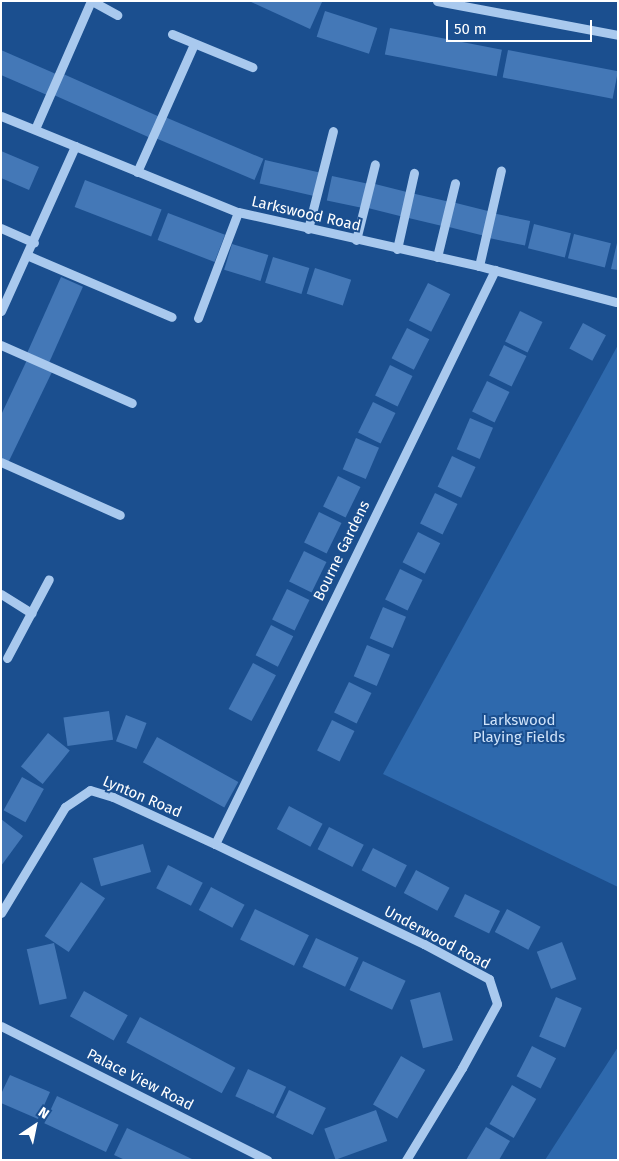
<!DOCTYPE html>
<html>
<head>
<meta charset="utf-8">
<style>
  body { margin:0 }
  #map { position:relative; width:619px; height:1161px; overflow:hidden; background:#1b4f8f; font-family:"Fira Sans",sans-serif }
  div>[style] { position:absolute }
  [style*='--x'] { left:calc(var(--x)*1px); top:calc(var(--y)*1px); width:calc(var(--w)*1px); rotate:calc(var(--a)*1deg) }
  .green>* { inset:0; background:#2e69ad }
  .building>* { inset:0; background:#4478b7; transform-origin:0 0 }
  .minor>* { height:9px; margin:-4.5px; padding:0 4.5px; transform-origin:4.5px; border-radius:4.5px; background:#a9c9ee }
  span { translate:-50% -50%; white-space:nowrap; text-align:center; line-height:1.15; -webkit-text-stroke:4px #1b4f8f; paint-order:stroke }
  .street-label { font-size:15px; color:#fff }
  .park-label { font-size:15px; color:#cfe3fa }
  .frame { position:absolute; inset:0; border:2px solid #fff; pointer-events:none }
  .north { position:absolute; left:10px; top:1101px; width:50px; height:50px; -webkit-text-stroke:4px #1b4f8f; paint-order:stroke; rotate:34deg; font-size:14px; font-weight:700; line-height:20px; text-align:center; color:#fff }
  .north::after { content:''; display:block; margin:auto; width:18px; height:22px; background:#fff; clip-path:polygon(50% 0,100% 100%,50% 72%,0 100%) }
  .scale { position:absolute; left:446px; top:20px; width:146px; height:22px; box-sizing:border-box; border:2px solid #fff; border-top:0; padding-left:6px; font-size:15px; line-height:18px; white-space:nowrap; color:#fff; -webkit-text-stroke:4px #1b4f8f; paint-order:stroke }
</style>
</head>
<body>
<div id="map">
  <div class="green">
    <i style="clip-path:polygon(618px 345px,618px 887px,383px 774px)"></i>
    <i style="clip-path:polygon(618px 1047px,618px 1160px,545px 1160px)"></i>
  </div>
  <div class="building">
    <i style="clip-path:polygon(249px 1px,320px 1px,322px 2px,310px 29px)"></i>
    <i style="left:325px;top:11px;width:55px;height:27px;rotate:18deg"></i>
    <i style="left:390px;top:28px;width:114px;height:27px;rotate:11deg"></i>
    <i style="clip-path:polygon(1px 50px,56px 74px,47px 95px,1px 75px)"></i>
    <i style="left:508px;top:50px;width:112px;height:28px;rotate:11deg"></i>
    <i style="left:61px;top:73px;width:107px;height:23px;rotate:24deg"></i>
    <i style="left:165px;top:117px;width:107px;height:23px;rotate:23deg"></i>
    <i style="clip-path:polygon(1px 151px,39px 167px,29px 190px,1px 178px)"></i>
    <i style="left:265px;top:160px;width:57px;height:24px;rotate:13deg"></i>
    <i style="left:332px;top:176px;width:38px;height:25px;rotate:12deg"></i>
    <i style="left:85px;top:180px;width:82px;height:29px;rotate:21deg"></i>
    <i style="left:371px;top:183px;width:38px;height:25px;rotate:14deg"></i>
    <i style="left:411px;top:193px;width:39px;height:25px;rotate:13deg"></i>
    <i style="left:452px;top:202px;width:38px;height:25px;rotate:14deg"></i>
    <i style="left:168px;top:213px;width:61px;height:29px;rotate:21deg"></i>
    <i style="left:492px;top:213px;width:39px;height:25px;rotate:12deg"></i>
    <i style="left:534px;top:224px;width:38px;height:25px;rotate:14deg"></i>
    <i style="left:574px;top:234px;width:38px;height:25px;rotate:14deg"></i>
    <i style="clip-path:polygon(617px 243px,618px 243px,618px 270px,611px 269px)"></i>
    <i style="left:232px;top:244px;width:38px;height:27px;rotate:17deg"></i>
    <i style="left:273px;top:257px;width:38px;height:27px;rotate:17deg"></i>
    <i style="left:315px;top:268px;width:38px;height:27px;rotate:18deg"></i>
    <i style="left:61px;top:277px;width:24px;height:83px;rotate:24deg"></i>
    <i style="left:428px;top:283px;width:25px;height:42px;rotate:27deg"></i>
    <i style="left:520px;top:311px;width:25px;height:34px;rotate:26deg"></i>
    <i style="left:583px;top:323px;width:26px;height:29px;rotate:28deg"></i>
    <i style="left:407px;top:328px;width:25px;height:34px;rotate:27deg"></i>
    <i style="left:504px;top:345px;width:25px;height:34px;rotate:26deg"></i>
    <i style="clip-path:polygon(27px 360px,52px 372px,8px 463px,1px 460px,1px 415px)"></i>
    <i style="left:390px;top:365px;width:25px;height:34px;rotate:26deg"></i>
    <i style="left:487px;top:381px;width:25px;height:34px;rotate:26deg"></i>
    <i style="left:373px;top:402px;width:25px;height:34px;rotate:26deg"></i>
    <i style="left:470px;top:418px;width:25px;height:34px;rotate:23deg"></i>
    <i style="left:356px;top:438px;width:25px;height:34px;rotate:23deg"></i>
    <i style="left:452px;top:456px;width:26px;height:34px;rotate:25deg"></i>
    <i style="left:338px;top:476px;width:25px;height:34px;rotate:26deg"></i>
    <i style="left:435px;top:493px;width:25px;height:34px;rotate:26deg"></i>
    <i style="left:319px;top:512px;width:25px;height:34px;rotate:26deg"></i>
    <i style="left:418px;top:532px;width:25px;height:34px;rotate:27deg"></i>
    <i style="left:304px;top:551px;width:25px;height:34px;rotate:26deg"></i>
    <i style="left:400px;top:569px;width:25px;height:34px;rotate:26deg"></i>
    <i style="left:287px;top:589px;width:25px;height:34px;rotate:26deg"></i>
    <i style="left:383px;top:607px;width:25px;height:34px;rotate:23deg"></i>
    <i style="left:271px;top:625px;width:25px;height:34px;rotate:27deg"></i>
    <i style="left:367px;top:645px;width:25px;height:34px;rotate:23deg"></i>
    <i style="left:253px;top:663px;width:26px;height:52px;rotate:28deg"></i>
    <i style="left:349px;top:682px;width:25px;height:34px;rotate:26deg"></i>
    <i style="left:109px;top:711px;width:29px;height:46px;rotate:82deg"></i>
    <i style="left:126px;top:715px;width:22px;height:28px;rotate:21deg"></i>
    <i style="left:332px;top:720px;width:25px;height:34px;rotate:26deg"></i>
    <i style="left:48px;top:733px;width:28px;height:43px;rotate:39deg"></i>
    <i style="left:157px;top:737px;width:93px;height:29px;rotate:29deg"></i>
    <i style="left:22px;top:777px;width:25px;height:38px;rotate:29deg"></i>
    <i style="left:289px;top:806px;width:38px;height:26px;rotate:28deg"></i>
    <i style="clip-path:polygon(1px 819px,23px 836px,1px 866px)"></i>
    <i style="left:329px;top:827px;width:39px;height:25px;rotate:27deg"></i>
    <i style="left:143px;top:844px;width:29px;height:52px;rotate:74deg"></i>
    <i style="left:373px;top:848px;width:38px;height:25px;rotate:27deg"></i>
    <i style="left:168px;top:865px;width:39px;height:26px;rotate:27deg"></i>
    <i style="left:416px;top:870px;width:38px;height:26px;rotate:28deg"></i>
    <i style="left:81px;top:882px;width:29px;height:65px;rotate:34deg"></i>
    <i style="left:211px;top:887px;width:38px;height:26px;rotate:28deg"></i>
    <i style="left:465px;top:894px;width:39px;height:25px;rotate:26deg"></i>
    <i style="left:255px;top:909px;width:60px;height:34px;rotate:26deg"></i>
    <i style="left:507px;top:909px;width:38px;height:26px;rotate:28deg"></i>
    <i style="left:316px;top:938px;width:47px;height:32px;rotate:25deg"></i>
    <i style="left:562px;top:942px;width:40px;height:27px;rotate:69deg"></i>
    <i style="left:54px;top:943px;width:57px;height:28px;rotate:77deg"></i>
    <i style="left:363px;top:961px;width:47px;height:32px;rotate:25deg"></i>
    <i style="left:84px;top:991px;width:50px;height:29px;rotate:29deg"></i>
    <i style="left:440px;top:992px;width:50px;height:31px;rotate:75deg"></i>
    <i style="left:556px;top:997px;width:28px;height:43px;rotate:23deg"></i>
    <i style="left:140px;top:1017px;width:108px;height:29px;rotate:28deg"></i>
    <i style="left:532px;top:1046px;width:27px;height:34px;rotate:27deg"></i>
    <i style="left:401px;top:1056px;width:28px;height:56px;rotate:30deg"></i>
    <i style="left:248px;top:1069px;width:42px;height:30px;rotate:25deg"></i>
    <i style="clip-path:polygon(10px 1075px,50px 1092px,38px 1119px,1px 1103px,1px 1094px)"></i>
    <i style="left:512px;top:1085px;width:28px;height:45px;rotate:30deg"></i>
    <i style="left:289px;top:1090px;width:41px;height:30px;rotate:26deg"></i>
    <i style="left:57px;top:1096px;width:68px;height:30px;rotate:25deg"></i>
    <i style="left:376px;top:1110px;width:33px;height:55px;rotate:70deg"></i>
    <i style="clip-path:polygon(486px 1127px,510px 1141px,499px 1160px,466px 1160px)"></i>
    <i style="clip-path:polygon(127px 1128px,148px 1138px,194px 1160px,125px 1160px,114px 1155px)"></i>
  </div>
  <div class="minor">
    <i style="--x:92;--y:1;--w:29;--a:29"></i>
    <i style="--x:437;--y:1;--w:184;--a:10.6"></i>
    <i style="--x:172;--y:34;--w:87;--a:22.4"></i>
    <i style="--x:1;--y:116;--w:256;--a:22.1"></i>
    <i style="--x:238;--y:212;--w:247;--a:12.6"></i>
    <i style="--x:479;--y:266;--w:142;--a:14.7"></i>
    <i style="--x:35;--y:129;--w:140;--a:-66.4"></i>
    <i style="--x:137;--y:172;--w:140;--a:-66"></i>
    <i style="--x:1;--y:228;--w:36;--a:24"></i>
    <i style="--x:308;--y:229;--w:101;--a:-75.7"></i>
    <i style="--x:356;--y:240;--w:78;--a:-76"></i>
    <i style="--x:397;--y:249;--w:78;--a:-77.4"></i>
    <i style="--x:29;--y:256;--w:155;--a:23.1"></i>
    <i style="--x:437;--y:257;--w:76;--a:-76.3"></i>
    <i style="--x:479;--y:266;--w:98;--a:-77.1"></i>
    <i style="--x:1;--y:311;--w:181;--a:-65.8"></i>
    <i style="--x:198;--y:318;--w:113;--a:-69.3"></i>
    <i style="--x:1;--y:345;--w:143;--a:23.9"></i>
    <i style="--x:1;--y:462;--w:130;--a:24"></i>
    <i style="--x:1;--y:594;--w:36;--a:32"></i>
    <i style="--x:7;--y:658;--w:89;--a:-62"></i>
    <i style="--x:215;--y:844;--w:639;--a:-64"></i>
    <i style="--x:1;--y:913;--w:124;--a:-58.9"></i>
    <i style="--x:65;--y:807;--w:30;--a:-34"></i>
    <i style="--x:90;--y:790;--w:24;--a:17"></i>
    <i style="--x:113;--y:797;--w:112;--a:24.7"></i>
    <i style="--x:215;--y:844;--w:232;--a:25.6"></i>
    <i style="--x:424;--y:944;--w:74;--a:28.3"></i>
    <i style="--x:489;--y:979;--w:26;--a:72"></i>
    <i style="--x:497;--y:1004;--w:73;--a:118.7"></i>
    <i style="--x:462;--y:1068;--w:108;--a:121.3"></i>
    <i style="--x:1;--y:1026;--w:298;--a:26.7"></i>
  </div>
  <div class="street-label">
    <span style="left:306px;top:214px;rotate:13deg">Larkswood Road</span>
    <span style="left:342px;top:551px;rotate:-64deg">Bourne Gardens</span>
    <span style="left:142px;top:797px;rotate:23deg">Lynton Road</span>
    <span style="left:437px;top:938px;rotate:28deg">Underwood Road</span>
    <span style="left:140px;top:1080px;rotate:27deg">Palace View Road</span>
  </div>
  <div class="park-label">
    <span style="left:519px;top:729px">Larkswood<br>Playing Fields</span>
  </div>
  <div class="frame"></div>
  <div class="north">N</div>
  <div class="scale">50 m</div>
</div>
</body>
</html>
